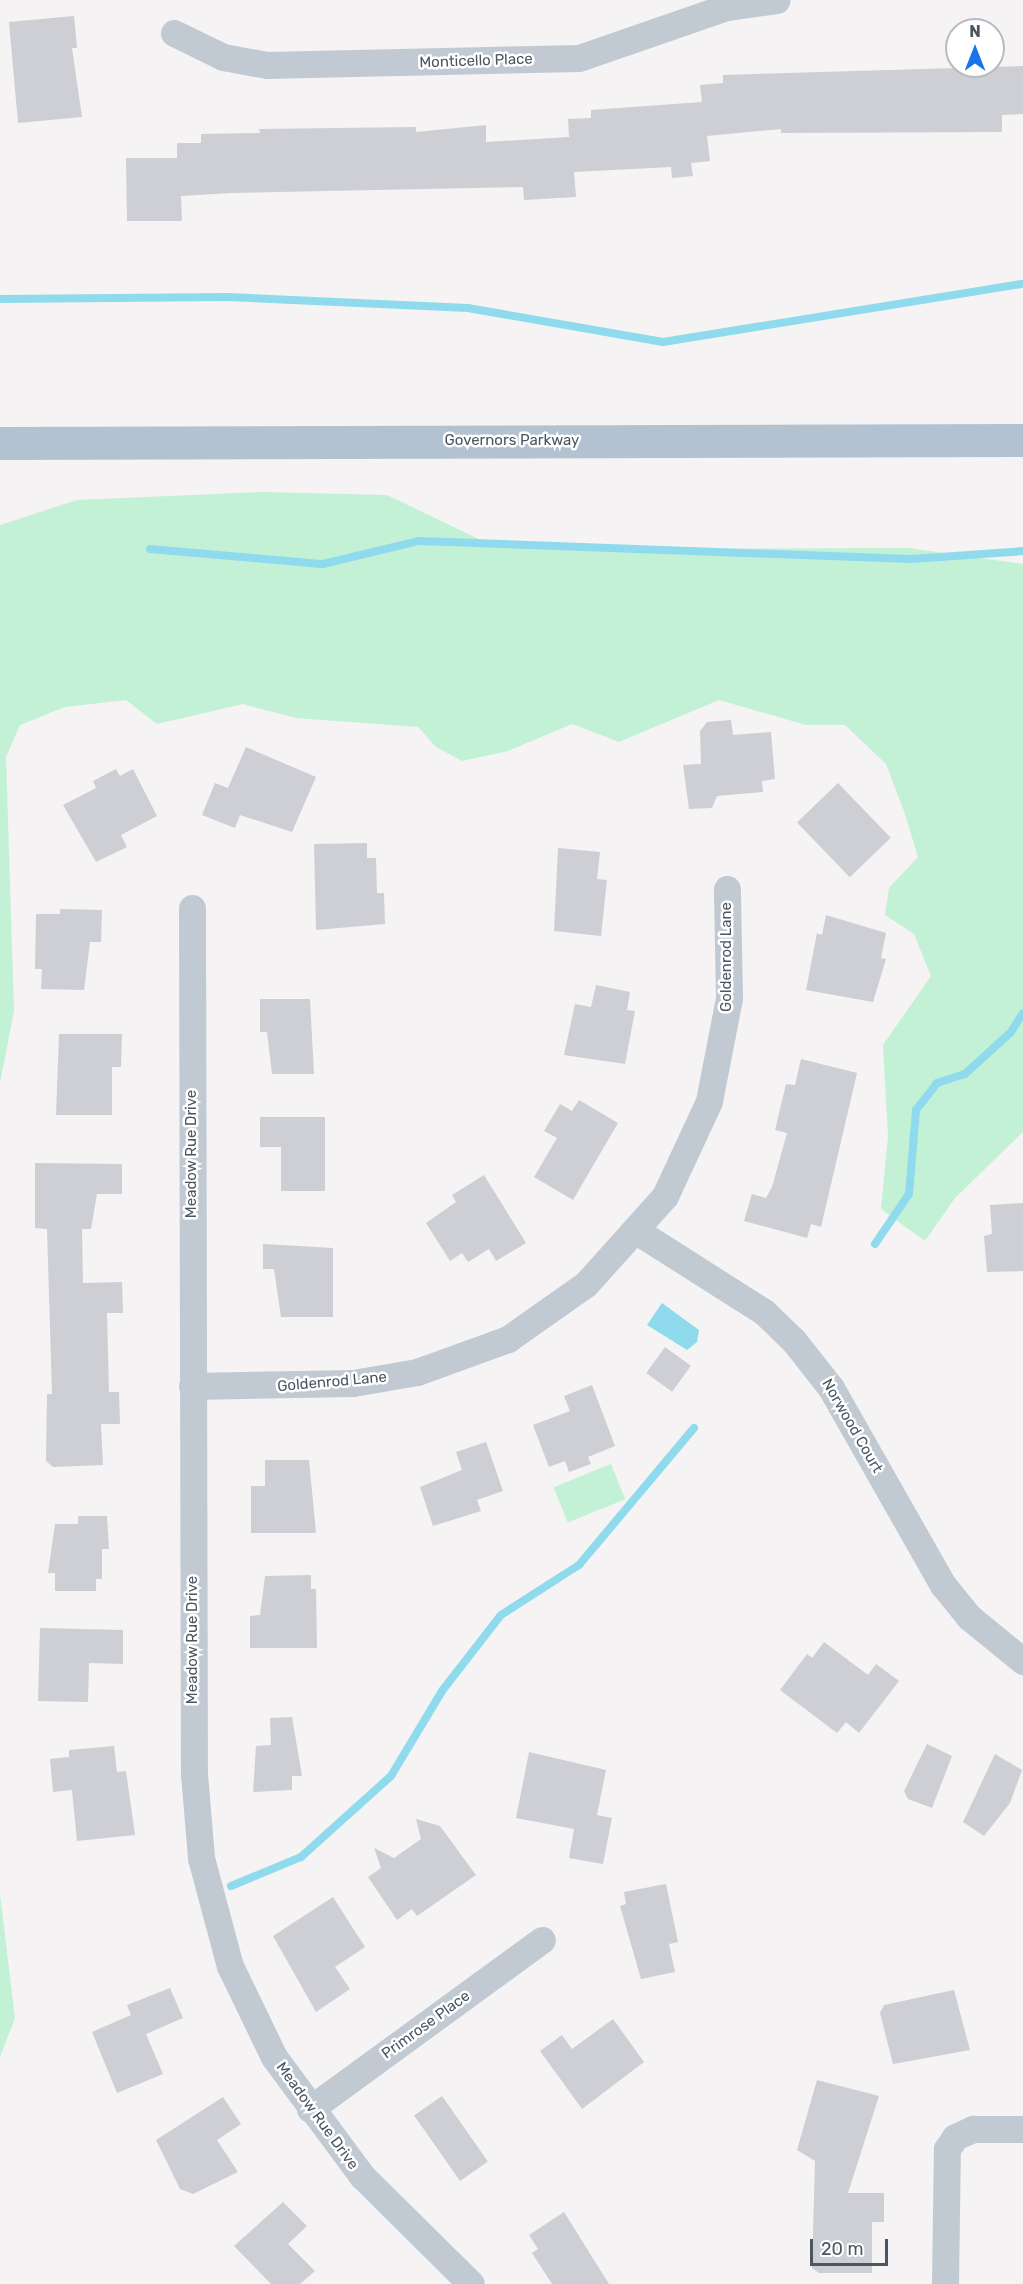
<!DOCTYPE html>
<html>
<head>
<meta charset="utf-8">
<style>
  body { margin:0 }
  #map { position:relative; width:1023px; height:2284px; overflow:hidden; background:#f5f3f3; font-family:Rubik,sans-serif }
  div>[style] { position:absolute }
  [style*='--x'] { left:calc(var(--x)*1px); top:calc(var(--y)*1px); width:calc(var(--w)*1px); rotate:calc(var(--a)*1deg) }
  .green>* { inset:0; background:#c3f1d5; transform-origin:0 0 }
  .water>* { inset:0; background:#90daee }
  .stream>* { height:8px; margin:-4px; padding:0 4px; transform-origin:4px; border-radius:4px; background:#90daee }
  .building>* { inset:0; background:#cdcfd5; transform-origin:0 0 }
  .minor>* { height:27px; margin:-13.5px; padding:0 13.5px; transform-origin:13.5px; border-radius:13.5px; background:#c1cad2 }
  .major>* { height:33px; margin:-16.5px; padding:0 16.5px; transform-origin:16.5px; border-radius:16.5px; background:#b3c2d1 }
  span { translate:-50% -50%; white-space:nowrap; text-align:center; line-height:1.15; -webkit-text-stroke:5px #fff; paint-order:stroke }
  .street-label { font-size:15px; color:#4a5661 }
  .north { position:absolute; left:945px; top:18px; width:60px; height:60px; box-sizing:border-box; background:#fff; border:2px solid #b7bbc0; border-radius:50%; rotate:0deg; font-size:16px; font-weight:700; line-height:24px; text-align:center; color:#4a5661 }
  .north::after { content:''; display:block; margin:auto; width:21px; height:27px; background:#1a73e8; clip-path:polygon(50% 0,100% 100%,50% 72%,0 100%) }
  .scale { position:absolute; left:810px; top:2239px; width:78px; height:27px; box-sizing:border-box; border:3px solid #4a5661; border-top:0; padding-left:8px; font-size:18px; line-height:21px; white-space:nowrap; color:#4a5661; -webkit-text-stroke:4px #fff; paint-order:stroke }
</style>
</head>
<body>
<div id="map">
  <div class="green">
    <i style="clip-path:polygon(261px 492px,387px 495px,483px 541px,667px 549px,908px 548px,1023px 564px,1023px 1132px,955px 1198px,925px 1241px,881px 1209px,888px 1136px,883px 1045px,931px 976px,914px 934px,885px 915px,889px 888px,918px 857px,905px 814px,886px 764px,845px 725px,806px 725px,719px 700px,619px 742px,572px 724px,508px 751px,462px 761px,436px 747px,418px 727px,296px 718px,243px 704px,157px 724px,126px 700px,65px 707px,20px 725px,6px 757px,14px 1011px,0 1083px,0 525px,77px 500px)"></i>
    <i style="left:611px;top:1464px;width:38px;height:62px;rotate:68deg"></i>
    <i style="clip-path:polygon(0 1894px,15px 2018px,0 2057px)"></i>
  </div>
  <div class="water">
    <i style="clip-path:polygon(662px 1303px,699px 1330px,697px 1342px,687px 1350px,647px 1325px)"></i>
  </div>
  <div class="stream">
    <i style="--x:0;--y:299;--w:228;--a:-0.5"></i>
    <i style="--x:228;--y:297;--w:240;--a:2.6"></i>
    <i style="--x:468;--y:308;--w:198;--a:9.9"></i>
    <i style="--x:663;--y:342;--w:365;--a:-9.2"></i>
    <i style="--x:150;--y:549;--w:174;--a:5"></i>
    <i style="--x:323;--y:564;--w:99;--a:-13.5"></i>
    <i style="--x:419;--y:541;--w:493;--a:2.1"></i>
    <i style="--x:912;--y:559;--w:111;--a:-4.1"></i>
    <i style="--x:875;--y:1244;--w:60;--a:-55.8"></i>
    <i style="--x:909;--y:1194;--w:84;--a:-85.2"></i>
    <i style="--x:916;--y:1110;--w:34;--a:-52"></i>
    <i style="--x:937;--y:1083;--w:29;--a:-18"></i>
    <i style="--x:965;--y:1074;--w:62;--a:-42.4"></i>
    <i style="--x:1011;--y:1032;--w:22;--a:-58"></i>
    <i style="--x:231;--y:1886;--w:76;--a:-22.5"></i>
    <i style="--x:301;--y:1857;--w:121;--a:-42"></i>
    <i style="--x:391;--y:1776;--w:99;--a:-59"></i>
    <i style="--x:442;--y:1691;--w:96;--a:-52.2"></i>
    <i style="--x:501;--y:1615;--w:93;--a:-32.7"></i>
    <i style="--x:579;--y:1565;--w:179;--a:-50"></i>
  </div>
  <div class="building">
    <i style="clip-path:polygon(74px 16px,77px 48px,72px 48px,82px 117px,18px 123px,9px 22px)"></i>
    <i style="clip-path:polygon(1023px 66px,1023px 114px,1002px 115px,1002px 132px,781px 133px,781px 129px,707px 136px,710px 161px,691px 163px,693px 176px,672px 178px,671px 167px,574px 172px,576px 197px,524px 200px,523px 187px,230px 193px,181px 196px,182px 221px,127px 221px,126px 158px,177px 158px,177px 143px,201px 143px,201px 134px,260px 133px,259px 129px,416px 127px,416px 132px,486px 125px,486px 142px,569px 137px,568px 119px,591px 118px,591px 110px,702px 102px,700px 85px,723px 83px,723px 75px)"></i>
    <i style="clip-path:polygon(731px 720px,733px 735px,771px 732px,775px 779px,762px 781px,763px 792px,717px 796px,712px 808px,689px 809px,683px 765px,701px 764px,700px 731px,707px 722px)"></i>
    <i style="clip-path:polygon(246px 747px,316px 777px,292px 832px,240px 815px,235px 828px,202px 815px,215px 783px,228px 788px)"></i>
    <i style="clip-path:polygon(116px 769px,120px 776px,133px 769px,157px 816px,121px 835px,127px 847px,96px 862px,63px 805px,96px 788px,93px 781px)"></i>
    <i style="left:838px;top:783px;width:76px;height:57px;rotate:46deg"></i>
    <i style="clip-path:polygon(367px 843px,367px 858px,376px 858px,377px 893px,384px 893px,385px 924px,316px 930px,314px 844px)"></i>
    <i style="clip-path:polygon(558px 848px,600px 852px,597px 879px,607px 880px,601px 936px,554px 931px)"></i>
    <i style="clip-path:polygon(60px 909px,102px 910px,101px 942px,90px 942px,84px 990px,41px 989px,42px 969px,35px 969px,36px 914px,60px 914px)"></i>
    <i style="clip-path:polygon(826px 915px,886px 933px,881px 958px,886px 959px,873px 1002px,806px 990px,817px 933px,822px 935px)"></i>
    <i style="clip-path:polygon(596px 985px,630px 992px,627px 1010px,635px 1011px,625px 1064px,564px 1055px,575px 1004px,591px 1007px)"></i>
    <i style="clip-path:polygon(260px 999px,310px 999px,314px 1074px,272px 1074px,267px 1032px,260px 1032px)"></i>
    <i style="clip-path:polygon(59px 1034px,122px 1034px,121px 1067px,112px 1067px,112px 1115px,56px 1115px)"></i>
    <i style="clip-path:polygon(801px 1059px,857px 1073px,821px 1227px,811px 1224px,807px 1238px,744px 1221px,752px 1194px,766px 1198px,772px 1187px,787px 1133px,775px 1130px,786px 1084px,795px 1085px)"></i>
    <i style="clip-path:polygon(579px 1100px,618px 1123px,573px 1200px,534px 1177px,557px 1138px,544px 1131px,560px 1104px,572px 1111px)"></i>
    <i style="clip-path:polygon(260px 1117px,325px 1117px,325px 1191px,281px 1191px,281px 1147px,260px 1147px)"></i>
    <i style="clip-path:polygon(35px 1163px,122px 1164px,122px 1194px,97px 1194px,91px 1229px,82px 1229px,83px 1283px,122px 1282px,123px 1313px,107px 1313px,109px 1392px,119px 1392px,120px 1424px,101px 1424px,103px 1465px,53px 1467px,46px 1461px,47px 1394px,52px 1394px,47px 1229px,35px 1228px)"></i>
    <i style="clip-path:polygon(484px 1175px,526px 1243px,496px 1261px,489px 1249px,468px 1262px,462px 1253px,450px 1261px,426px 1223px,456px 1202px,452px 1195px)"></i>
    <i style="clip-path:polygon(1023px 1203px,1023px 1271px,987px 1272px,984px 1236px,992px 1234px,990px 1205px)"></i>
    <i style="clip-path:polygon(263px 1244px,333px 1248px,333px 1317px,281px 1317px,274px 1269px,263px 1269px)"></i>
    <i style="left:665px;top:1347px;width:32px;height:32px;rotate:36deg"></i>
    <i style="clip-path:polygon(592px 1385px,615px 1446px,588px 1457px,591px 1464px,569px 1472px,565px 1461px,549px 1467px,533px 1425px,570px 1411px,564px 1396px)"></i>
    <i style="clip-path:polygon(486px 1442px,503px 1491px,477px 1500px,481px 1511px,433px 1526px,420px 1487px,462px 1470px,456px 1452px)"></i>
    <i style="clip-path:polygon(265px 1460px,309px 1460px,316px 1533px,251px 1533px,251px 1486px,265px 1486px)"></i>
    <i style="clip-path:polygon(78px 1516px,107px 1516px,109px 1549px,102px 1549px,102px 1579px,96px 1579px,96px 1591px,55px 1591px,55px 1573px,48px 1573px,55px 1524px,78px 1524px)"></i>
    <i style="clip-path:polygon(311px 1575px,311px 1589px,316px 1589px,317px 1648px,250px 1648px,250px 1616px,260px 1615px,265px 1576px)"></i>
    <i style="clip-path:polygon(40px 1628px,123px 1630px,123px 1664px,89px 1663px,88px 1702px,38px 1701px)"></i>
    <i style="clip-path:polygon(824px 1642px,868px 1675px,876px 1664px,899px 1681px,859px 1733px,846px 1722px,837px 1733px,780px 1690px,807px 1654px,812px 1658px)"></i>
    <i style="clip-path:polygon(292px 1717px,302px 1776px,292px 1776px,292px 1790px,253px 1792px,256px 1746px,271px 1745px,270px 1718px)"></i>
    <i style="clip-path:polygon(927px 1744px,952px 1756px,932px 1808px,908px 1799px,904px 1791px)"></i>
    <i style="clip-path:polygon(114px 1746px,117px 1772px,126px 1771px,135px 1835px,77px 1841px,72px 1790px,53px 1792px,50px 1759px,69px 1757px,69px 1750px)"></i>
    <i style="clip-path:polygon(529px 1752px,606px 1770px,597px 1815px,612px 1818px,603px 1864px,569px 1858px,574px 1829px,516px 1818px)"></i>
    <i style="clip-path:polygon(995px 1754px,1022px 1770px,1010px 1803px,984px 1836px,963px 1822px)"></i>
    <i style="clip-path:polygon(416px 1819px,440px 1826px,476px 1875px,417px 1916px,412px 1909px,397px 1920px,368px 1877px,381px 1868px,374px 1848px,394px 1858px,421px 1839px)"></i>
    <i style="clip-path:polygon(666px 1884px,678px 1942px,669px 1944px,675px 1972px,641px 1979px,620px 1906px,626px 1904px,624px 1892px)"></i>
    <i style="clip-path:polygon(333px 1897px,365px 1947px,335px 1967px,350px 1989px,316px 2012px,273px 1936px)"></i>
    <i style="clip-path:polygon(170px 1988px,183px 2018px,146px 2034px,163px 2074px,117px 2093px,92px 2032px,131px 2015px,127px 2005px)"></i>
    <i style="clip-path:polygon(954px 1990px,970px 2050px,893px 2064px,880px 2013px,884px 2005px)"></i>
    <i style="clip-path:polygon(613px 2019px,644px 2062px,582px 2109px,540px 2051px,562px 2035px,572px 2049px)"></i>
    <i style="clip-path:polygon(817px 2080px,879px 2096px,848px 2193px,884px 2193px,884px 2222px,872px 2222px,872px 2273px,819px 2273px,812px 2268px,815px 2161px,797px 2150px)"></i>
    <i style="left:442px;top:2096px;width:80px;height:34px;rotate:55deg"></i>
    <i style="clip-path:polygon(223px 2097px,241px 2124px,217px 2140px,238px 2172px,193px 2194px,180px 2189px,156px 2140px)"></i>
    <i style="clip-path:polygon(283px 2202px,307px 2226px,288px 2244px,315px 2271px,300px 2284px,271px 2284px,234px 2246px)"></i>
    <i style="clip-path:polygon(564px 2212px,609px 2284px,552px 2284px,532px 2253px,538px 2249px,529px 2235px)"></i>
  </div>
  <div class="minor">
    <i style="--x:174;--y:33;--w:55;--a:26.1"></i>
    <i style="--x:223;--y:57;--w:45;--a:10.3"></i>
    <i style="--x:267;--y:65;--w:312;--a:-1.3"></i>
    <i style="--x:579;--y:58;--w:156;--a:-19.1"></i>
    <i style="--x:726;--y:7;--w:51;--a:-7.8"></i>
    <i style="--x:192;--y:908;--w:866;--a:89.87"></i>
    <i style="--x:194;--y:1774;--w:84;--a:85.2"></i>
    <i style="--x:201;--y:1858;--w:112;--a:75"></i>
    <i style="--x:230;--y:1966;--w:101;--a:64.2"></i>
    <i style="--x:274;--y:2057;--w:148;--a:53.5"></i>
    <i style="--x:362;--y:2176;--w:153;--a:44.7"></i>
    <i style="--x:638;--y:1232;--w:149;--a:32.4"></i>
    <i style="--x:764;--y:1312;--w:42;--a:44"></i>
    <i style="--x:794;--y:1341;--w:60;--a:51.8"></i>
    <i style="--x:831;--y:1388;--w:227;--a:60.4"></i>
    <i style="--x:943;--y:1585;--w:41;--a:50.9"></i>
    <i style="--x:969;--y:1617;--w:70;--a:39.2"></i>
    <i style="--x:192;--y:1386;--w:161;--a:-1.1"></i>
    <i style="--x:353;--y:1383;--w:65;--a:-9.8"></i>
    <i style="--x:417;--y:1372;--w:97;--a:-19.9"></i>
    <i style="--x:508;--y:1339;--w:95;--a:-35.2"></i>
    <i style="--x:586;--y:1284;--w:118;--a:-48.1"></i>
    <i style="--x:665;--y:1196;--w:105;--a:-65.1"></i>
    <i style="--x:709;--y:1101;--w:105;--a:-79"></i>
    <i style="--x:729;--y:998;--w:109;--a:-91.1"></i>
    <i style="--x:310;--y:2109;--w:287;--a:-36.1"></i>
    <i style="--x:945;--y:2284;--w:135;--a:-89.2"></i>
    <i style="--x:947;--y:2149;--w:14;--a:-56"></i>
    <i style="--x:955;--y:2137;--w:20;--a:-24"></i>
    <i style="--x:973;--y:2129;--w:50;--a:0"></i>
  </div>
  <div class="major">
    <i style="--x:0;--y:443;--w:1023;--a:-0.17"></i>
  </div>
  <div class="street-label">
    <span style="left:476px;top:61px;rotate:-2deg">Monticello Place</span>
    <span style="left:512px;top:441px">Governors Parkway</span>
    <span style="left:727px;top:957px;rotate:-90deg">Goldenrod Lane</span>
    <span style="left:192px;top:1154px;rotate:-90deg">Meadow Rue Drive</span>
    <span style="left:332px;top:1382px;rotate:-5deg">Goldenrod Lane</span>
    <span style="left:852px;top:1426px;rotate:60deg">Norwood Court</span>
    <span style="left:193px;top:1640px;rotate:-90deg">Meadow Rue Drive</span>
    <span style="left:426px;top:2025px;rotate:-36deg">Primrose Place</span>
    <span style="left:317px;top:2116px;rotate:54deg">Meadow Rue Drive</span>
  </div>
  <div class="north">N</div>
  <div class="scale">20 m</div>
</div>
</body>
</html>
